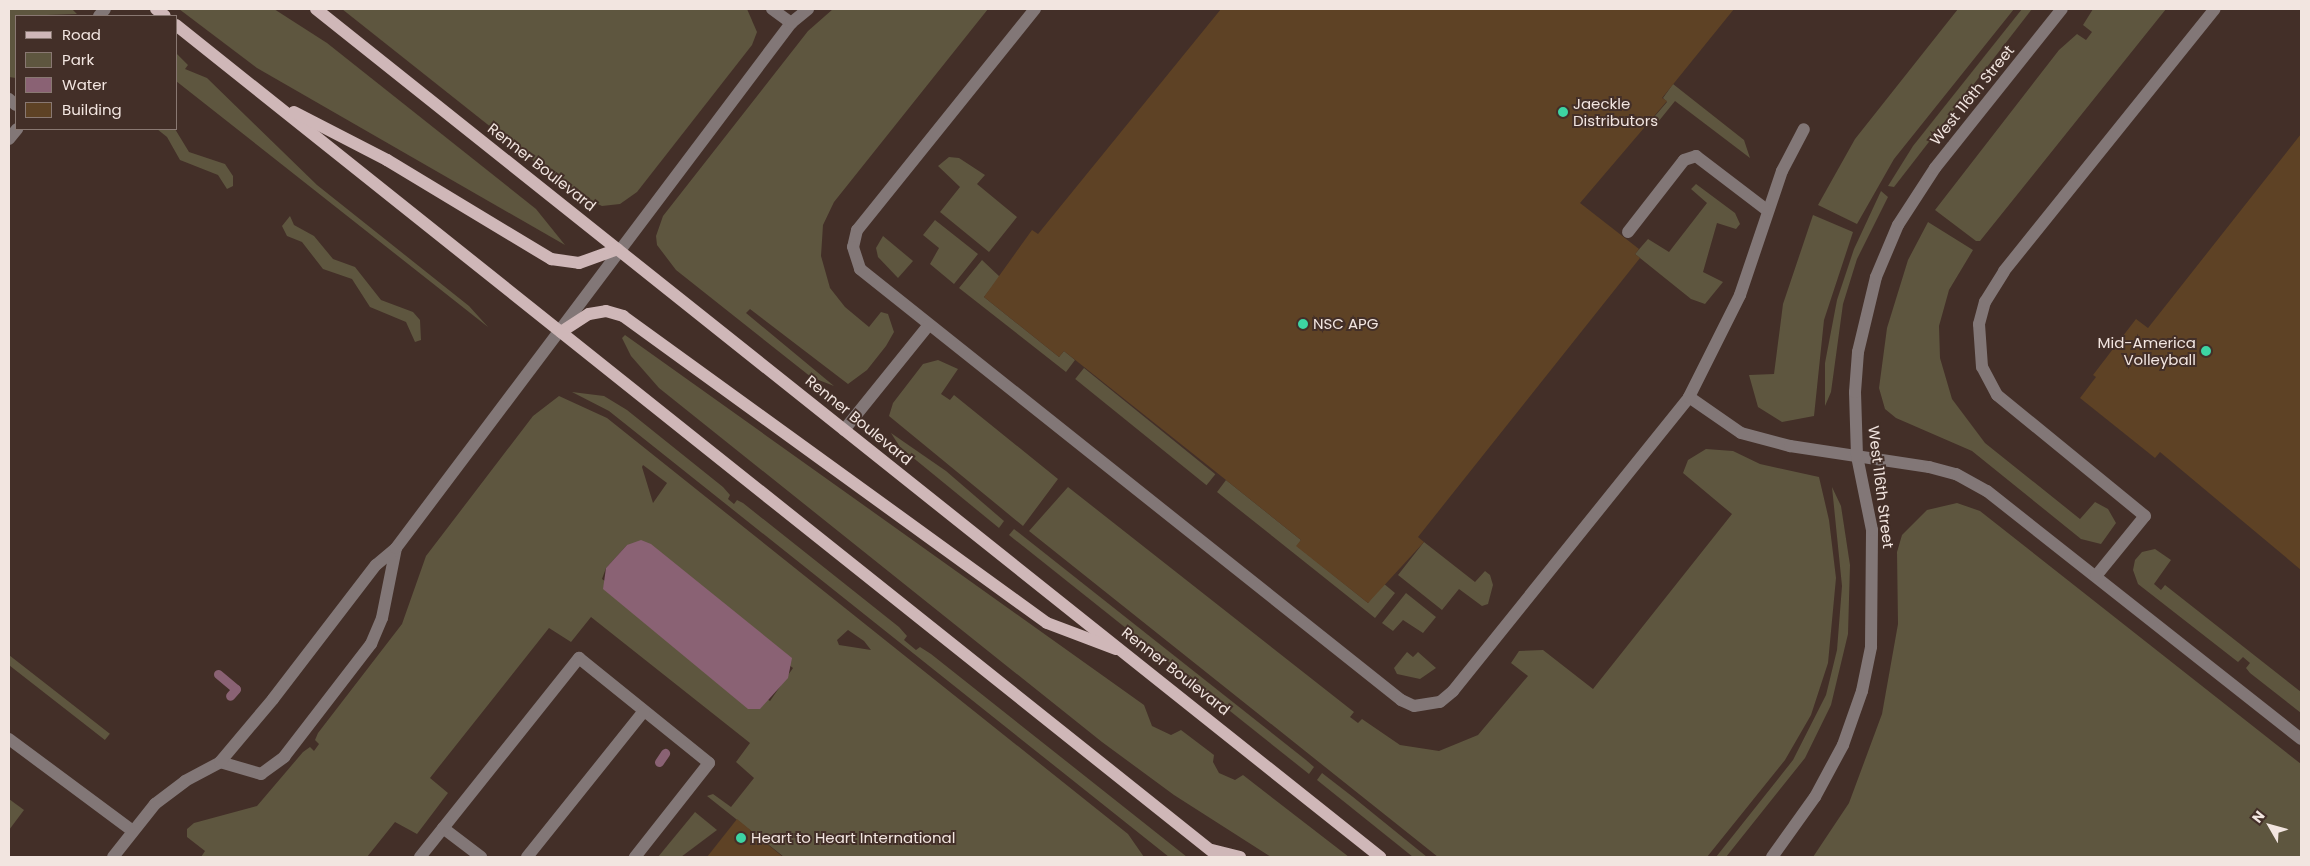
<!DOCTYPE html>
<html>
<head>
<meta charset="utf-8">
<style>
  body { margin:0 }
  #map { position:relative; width:2310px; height:866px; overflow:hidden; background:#432f28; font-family:Poppins,sans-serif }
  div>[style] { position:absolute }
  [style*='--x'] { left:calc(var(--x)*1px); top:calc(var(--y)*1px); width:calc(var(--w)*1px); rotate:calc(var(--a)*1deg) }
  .green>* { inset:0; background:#5e563f; transform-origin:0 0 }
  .water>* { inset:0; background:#8a6274 }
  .stream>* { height:9px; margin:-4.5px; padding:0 4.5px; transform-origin:4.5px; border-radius:4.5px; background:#8a6274 }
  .building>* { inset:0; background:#5e4225 }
  .minor>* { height:12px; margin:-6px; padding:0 6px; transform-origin:6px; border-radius:6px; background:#827777 }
  .major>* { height:12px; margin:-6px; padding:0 6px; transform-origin:6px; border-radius:6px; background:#cfb7b8 }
  .dots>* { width:14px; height:14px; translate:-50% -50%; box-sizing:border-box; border:2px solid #432f28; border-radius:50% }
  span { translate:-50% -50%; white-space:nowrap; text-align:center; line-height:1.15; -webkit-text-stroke:4px #432f28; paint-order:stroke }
  .street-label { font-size:15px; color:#f2e5e0 }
  .poi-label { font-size:15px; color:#f2e5e0 }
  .left { translate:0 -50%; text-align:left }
  .right { translate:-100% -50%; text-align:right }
  .frame { position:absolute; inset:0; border:10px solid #f2e5e0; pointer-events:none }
  .legend { position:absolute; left:15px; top:15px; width:162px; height:115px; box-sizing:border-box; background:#432f28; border:1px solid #897872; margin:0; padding:6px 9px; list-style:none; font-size:15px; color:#f2e5e0 }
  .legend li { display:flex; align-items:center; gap:10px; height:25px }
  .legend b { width:25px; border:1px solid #897872 }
  .north { position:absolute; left:2245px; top:801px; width:50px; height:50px; -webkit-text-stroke:4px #432f28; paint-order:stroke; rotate:308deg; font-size:14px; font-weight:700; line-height:20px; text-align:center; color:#f2e5e0 }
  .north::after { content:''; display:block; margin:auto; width:18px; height:22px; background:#f2e5e0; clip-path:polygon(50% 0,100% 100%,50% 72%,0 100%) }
</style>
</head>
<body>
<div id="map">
  <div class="green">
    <i style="clip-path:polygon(9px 9px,72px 9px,77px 14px,16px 16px,16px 78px,9px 77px)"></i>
    <i style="clip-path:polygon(179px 9px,274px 9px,327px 43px,536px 209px,565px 245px,257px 68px)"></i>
    <i style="clip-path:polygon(342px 9px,747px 9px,757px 32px,752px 45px,637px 192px,620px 204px,602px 206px,574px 193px)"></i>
    <i style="clip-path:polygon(833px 9px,988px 9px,834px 202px,823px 225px,821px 256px,830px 288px,845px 307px,869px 327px,881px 312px,888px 314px,894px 332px,886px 346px,867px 370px,848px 384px,750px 309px,746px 313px,834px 386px,811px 377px,676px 270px,657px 245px,656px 236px,663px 216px,808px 31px)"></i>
    <i style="clip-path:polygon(1958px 9px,2014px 9px,1894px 159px,1857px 224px,1818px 205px,1855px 139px)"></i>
    <i style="clip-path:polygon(2022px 9px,2032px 9px,1894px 187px,1888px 186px,1913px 146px)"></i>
    <i style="clip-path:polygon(2093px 9px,2166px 9px,1980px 241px,1976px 241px,1935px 210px,2059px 50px,2077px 34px,2086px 40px,2092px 32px,2083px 25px)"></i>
    <i style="clip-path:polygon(176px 53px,188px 65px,185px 69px,207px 78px,317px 185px,469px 306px,488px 327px,176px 81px)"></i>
    <i style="clip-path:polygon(1673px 84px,1744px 140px,1750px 158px,1675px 101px,1654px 127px,1649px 123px,1667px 102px,1663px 98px)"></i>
    <i style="clip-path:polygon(157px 129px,175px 129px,189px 152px,225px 164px,233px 176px,233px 186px,227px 189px,218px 175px,180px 160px,167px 137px)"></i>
    <i style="clip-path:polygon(949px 157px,959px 158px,985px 175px,977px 184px,1017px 217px,989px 252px,940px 212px,960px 187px,938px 166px)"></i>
    <i style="clip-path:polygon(1696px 184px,1735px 213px,1740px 224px,1736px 229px,1717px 223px,1703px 272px,1723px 282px,1705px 304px,1691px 299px,1635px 254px,1648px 239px,1669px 252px,1707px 203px,1691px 189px)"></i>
    <i style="clip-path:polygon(1881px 191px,1888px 197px,1857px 259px,1843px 304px,1831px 392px,1825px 406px,1825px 363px,1837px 300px,1854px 249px)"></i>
    <i style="clip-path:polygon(1813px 215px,1853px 232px,1824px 320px,1814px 416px,1782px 422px,1758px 407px,1749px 375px,1774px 374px,1783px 304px)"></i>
    <i style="clip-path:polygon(290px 216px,294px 225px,314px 236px,333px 259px,355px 267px,381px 300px,413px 312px,420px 320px,421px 340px,415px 342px,406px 322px,370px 307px,352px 279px,323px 269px,302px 242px,287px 236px,282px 226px)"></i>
    <i style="clip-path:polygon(935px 220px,978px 254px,954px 284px,930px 264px,939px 248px,923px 235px)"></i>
    <i style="clip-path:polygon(1928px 222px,1973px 250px,1949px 290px,1939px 326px,1940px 358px,1952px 399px,1985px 443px,2080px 519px,2095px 502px,2108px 509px,2116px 523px,2101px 544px,2081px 539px,1972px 451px,1896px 418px,1885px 409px,1879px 388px,1887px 328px,1908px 260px)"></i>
    <i style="clip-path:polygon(883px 236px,913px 261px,898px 278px,878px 257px,876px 248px)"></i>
    <i style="clip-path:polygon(982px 260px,1000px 277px,984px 297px,1059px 357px,1064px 351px,1075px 360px,1066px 372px,959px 288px)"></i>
    <i style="clip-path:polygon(625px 335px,1144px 705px,1152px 726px,1171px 735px,1181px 730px,1214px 755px,1213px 762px,1219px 773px,1235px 780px,1243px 775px,1349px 857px,1271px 857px,1174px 795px,1102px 742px,659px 388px,631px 356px,622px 338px)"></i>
    <i style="clip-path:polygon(938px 360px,958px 369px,941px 394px,950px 400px,954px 395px,1058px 479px,1023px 526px,889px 416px,893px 403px,923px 364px)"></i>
    <i style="left:1084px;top:368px;width:169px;height:14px;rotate:39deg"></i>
    <i style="clip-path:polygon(572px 392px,604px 396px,627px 410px,723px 487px,730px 495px,728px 499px,734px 504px,737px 500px,743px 503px,899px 627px,907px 636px,904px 640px,916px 650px,920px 647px,931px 654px,1187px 857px,1169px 857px,609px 411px)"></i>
    <i style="clip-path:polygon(evenodd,559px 396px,607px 418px,1128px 834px,1144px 857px,784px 857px,707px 796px,713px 794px,731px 807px,754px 778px,736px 762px,750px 743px,591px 617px,571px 642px,549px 628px,430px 778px,448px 793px,417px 834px,395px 822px,367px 857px,201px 857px,205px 851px,187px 837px,187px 829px,194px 823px,257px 806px,303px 752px,310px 747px,314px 751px,319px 744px,315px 740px,318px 733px,402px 624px,426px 556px,533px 416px,559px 396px,643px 465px,667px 483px,653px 503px,642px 467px,643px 465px,559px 396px,627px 545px,793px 668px,770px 701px,602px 579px,606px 568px,627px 545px,559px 396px,848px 630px,864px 641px,871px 650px,839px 645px,837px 640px,848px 630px)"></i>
    <i style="clip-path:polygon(891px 433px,946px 471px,1004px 521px,999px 528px,900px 447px)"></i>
    <i style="clip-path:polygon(1706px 449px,1733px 451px,1760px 464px,1819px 477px,1829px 520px,1836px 578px,1828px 663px,1811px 715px,1785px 760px,1707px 857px,1438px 857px,1029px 531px,1068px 487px,1354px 712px,1350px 717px,1358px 723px,1362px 719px,1400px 745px,1439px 751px,1478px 735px,1528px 676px,1511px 663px,1519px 651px,1543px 650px,1593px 689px,1732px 514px,1683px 473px,1688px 460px)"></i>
    <i style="clip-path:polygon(1226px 480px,1301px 540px,1297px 546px,1368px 603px,1383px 583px,1395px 593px,1375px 618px,1217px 492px)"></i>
    <i style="clip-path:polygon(1832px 487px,1841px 506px,1850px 565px,1848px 634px,1831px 705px,1805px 758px,1726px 857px,1716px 857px,1793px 760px,1826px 695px,1837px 650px,1842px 586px)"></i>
    <i style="clip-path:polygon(1957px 503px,1980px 511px,2301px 764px,2301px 857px,1813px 857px,1849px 803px,1882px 714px,1898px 624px,1897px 552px,1902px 535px,1927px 510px)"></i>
    <i style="clip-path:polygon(1014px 529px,1306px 760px,1314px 767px,1309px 774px,1009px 535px)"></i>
    <i style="clip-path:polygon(1424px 542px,1475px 582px,1485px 571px,1490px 575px,1493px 585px,1488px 604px,1482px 606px,1459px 589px,1442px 610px,1398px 575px)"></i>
    <i style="clip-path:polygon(2155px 549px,2171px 560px,2154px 584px,2161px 590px,2165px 585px,2301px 692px,2301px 713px,2250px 673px,2246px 668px,2250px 663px,2243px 657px,2238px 662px,2138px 584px,2133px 570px,2135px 560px,2142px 552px)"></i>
    <i style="clip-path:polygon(1406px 593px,1436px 617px,1423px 633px,1403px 620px,1393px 631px,1382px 623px)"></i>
    <i style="clip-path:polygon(1407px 652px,1413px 657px,1418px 652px,1436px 668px,1420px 679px,1397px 674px,1394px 668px)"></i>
    <i style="left:9px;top:655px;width:128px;height:8px;rotate:38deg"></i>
    <i style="clip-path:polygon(1322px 773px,1353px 797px,1427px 857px,1413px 857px,1317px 780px)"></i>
    <i style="clip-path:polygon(9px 799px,24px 810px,9px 830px)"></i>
    <i style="clip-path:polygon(695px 812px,717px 830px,681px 857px,658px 857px)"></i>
  </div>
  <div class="water">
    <i style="clip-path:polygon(641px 540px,651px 544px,792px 658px,788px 678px,760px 709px,748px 709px,603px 589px,606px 568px,627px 545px)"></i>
  </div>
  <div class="stream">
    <i style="--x:218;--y:674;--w:23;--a:40"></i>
    <i style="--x:236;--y:689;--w:9;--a:131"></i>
    <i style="--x:659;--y:762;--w:11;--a:-56"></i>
  </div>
  <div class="building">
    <i style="clip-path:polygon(1221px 9px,1734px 9px,1662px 98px,1667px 101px,1580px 203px,1639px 249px,1635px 254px,1640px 258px,1418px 537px,1424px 542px,1368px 603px,1296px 546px,1301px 540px,1226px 480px,1064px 351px,1059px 357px,984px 297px,1032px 230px,1038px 234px)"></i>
    <i style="clip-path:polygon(2301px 134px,2301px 570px,2160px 452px,2155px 458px,2080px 398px,2096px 377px,2093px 375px,2136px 319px,2148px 328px)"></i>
    <i style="clip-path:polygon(737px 819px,783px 857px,707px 857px)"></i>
  </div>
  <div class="minor">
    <i style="--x:772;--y:9;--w:24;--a:36"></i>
    <i style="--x:1035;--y:9;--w:284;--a:128.8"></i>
    <i style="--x:857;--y:230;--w:17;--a:103"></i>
    <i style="--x:853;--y:247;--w:23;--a:72"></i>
    <i style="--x:860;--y:269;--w:692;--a:38.54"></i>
    <i style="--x:1401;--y:700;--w:14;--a:25"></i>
    <i style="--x:1414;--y:706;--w:26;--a:-9"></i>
    <i style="--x:1440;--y:702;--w:17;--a:-40"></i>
    <i style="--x:1453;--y:691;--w:377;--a:-51.2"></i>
    <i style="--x:1689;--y:397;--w:114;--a:-63.4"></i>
    <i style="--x:1740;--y:295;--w:131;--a:-71.3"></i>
    <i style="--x:1782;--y:171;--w:47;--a:-62.4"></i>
    <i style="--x:99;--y:16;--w:9;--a:-49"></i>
    <i style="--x:9;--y:99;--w:9;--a:41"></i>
    <i style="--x:9;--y:139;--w:13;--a:-51"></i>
    <i style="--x:1628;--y:232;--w:91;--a:-52.1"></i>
    <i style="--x:1684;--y:160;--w:13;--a:-18"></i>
    <i style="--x:1696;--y:156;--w:89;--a:37.3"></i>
    <i style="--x:1689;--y:397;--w:63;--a:34.7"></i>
    <i style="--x:1741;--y:433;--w:51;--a:14.9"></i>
    <i style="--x:1790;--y:446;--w:141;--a:8.6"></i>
    <i style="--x:1929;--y:467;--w:28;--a:15"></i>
    <i style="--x:1956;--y:474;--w:35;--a:29"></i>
    <i style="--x:1987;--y:491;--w:400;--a:38.3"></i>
    <i style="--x:844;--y:430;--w:134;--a:-51.1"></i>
    <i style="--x:2096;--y:576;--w:77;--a:-50.8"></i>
    <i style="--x:2145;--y:516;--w:191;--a:-140.7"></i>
    <i style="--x:1997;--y:395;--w:32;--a:-118"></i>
    <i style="--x:1982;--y:367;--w:43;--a:-94"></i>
    <i style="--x:1979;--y:324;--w:23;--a:-75"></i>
    <i style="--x:1985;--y:302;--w:36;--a:-58"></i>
    <i style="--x:2004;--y:271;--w:336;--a:-51.2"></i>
    <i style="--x:9;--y:739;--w:154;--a:36.6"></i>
    <i style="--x:220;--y:762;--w:43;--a:16.3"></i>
    <i style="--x:261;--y:774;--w:29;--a:-36"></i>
    <i style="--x:284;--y:757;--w:143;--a:-52.4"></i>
    <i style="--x:371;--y:644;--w:28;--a:-67"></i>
    <i style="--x:382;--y:618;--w:71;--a:-78.7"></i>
    <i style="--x:443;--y:828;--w:48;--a:37.3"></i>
    <i style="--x:113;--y:857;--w:68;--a:-51.6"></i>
    <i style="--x:155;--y:804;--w:38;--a:-37"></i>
    <i style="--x:185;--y:781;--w:40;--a:-28"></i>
    <i style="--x:220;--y:762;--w:82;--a:-49.9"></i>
    <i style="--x:273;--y:699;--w:169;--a:-52.5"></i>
    <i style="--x:376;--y:565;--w:26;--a:-40"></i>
    <i style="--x:396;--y:548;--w:657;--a:-53.04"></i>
    <i style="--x:791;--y:23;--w:22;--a:-39"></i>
    <i style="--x:420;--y:857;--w:255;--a:-51.4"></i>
    <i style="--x:579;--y:658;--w:167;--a:38.9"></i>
    <i style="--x:709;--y:763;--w:120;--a:128.2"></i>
    <i style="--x:527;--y:857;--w:187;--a:-51.3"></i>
    <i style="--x:1772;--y:857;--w:74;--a:-54.4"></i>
    <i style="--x:1815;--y:797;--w:59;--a:-61.7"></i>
    <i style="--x:1843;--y:745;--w:57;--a:-70.6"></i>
    <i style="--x:1862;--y:691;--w:45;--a:-78.4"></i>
    <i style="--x:1871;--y:647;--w:117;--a:-89.5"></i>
    <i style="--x:1872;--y:530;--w:76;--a:-101.5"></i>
    <i style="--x:1857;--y:456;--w:64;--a:-91.8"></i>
    <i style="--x:1855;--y:392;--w:40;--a:-85.7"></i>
    <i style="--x:1858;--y:352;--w:77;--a:-76.5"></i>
    <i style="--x:1876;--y:277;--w:56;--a:-67.1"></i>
    <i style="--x:1898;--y:225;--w:68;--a:-57"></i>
    <i style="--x:1935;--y:168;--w:203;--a:-51.4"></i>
  </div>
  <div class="major">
    <i style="--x:156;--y:9;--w:11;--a:38"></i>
    <i style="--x:316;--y:9;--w:1361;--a:38.55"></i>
    <i style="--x:176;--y:25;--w:1334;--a:38.58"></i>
    <i style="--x:294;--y:112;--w:105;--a:27.3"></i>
    <i style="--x:387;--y:160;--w:192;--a:31.1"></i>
    <i style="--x:551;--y:259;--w:28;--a:8"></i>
    <i style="--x:579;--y:263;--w:41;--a:-19.7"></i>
    <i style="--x:561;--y:332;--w:33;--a:-33"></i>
    <i style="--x:589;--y:314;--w:17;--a:-10"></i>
    <i style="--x:606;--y:311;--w:18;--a:16"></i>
    <i style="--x:623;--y:316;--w:523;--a:35.91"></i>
    <i style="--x:1047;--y:623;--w:74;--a:20.6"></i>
    <i style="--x:1212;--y:850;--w:29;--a:14"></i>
  </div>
  <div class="dots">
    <i style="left:1563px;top:112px;background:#3dd4a3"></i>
    <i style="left:1303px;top:324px;background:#3dd4a3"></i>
    <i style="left:2206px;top:351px;background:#3dd4a3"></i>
    <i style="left:741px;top:838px;background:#3dd4a3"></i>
  </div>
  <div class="street-label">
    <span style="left:1972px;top:95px;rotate:-51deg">West 116th Street</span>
    <span style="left:542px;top:167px;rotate:38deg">Renner Boulevard</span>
    <span style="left:859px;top:420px;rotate:39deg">Renner Boulevard</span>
    <span style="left:1881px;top:487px;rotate:83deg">West 116th Street</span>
    <span style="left:1176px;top:671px;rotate:38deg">Renner Boulevard</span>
  </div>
  <div class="poi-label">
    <span class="left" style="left:1573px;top:112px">Jaeckle<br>Distributors</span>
    <span class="left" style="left:1313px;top:324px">NSC APG</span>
    <span class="right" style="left:2196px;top:351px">Mid-America<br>Volleyball</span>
    <span class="left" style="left:751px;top:838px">Heart to Heart International</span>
  </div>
  <div class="frame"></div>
  <ul class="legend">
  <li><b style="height:6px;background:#cfb7b8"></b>Road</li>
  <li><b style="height:14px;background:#5e563f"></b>Park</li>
  <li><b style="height:14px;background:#8a6274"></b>Water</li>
  <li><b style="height:14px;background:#5e4225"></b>Building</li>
  </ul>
  <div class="north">N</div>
</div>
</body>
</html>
